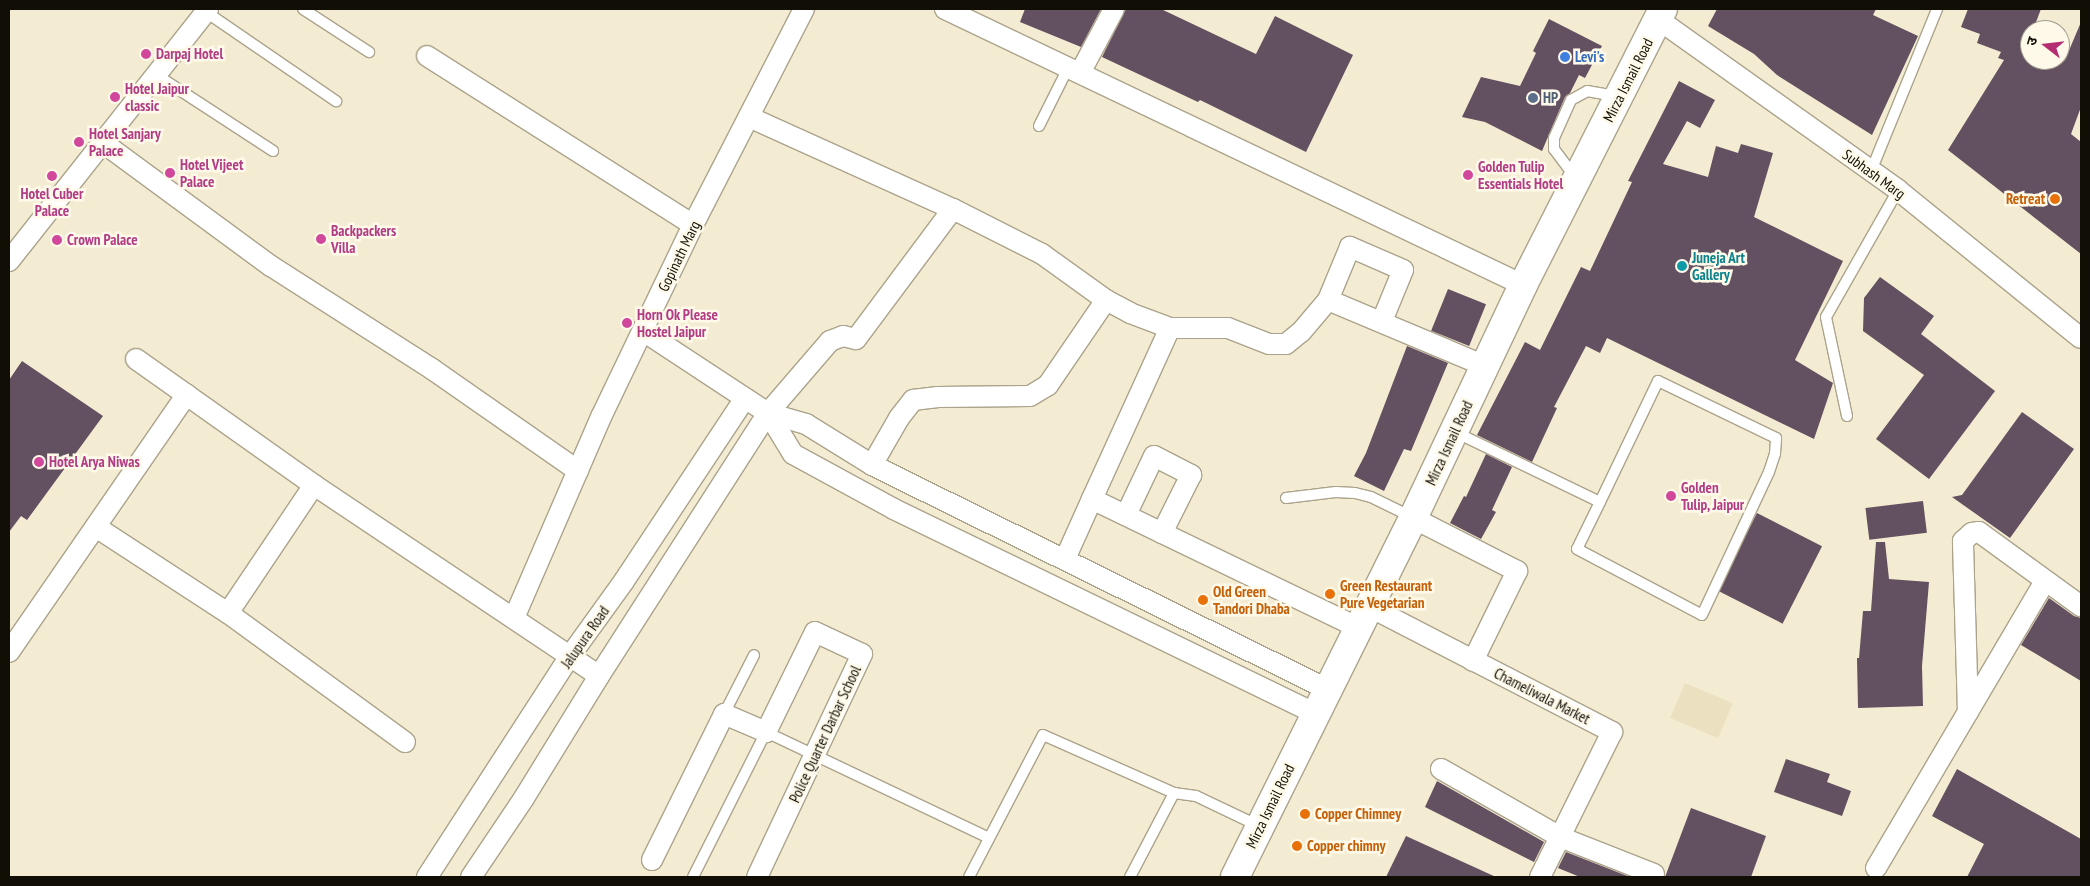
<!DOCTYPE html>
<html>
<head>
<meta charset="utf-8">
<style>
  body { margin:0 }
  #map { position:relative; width:2090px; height:886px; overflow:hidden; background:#f4ecd2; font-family:"PT Sans Narrow","Noto Sans Devanagari",sans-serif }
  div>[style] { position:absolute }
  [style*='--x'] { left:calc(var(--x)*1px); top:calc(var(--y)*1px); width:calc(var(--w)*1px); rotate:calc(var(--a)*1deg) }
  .built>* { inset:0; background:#ebe1c0; transform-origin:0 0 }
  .building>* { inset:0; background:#635061; transform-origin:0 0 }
  .roads { filter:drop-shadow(1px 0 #aba38b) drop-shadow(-1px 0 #aba38b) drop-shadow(0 1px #aba38b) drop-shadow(0 -1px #aba38b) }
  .service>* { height:10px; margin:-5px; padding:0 5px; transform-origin:5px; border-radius:5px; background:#fff }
  .minor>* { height:20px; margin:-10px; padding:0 10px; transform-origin:10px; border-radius:10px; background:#fff }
  .trunk>* { height:28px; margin:-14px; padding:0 14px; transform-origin:14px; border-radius:14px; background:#fff }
  .dots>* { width:14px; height:14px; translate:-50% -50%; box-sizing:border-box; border:2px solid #fef9e9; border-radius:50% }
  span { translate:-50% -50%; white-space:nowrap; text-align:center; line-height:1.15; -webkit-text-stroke:5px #fef9e9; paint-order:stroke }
  .hotel-label { font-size:15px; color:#b23c85; font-weight:700 }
  .left { translate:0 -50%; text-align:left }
  .shop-label { font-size:15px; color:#366cbe; font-weight:700 }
  .street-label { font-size:15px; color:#110e06 }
  .service-label { font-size:15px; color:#4e5e75; font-weight:700 }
  .food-label { font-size:15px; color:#c56008; font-weight:700 }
  .right { translate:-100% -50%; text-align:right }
  .culture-label { font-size:15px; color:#0d838f; font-weight:700 }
  .frame { position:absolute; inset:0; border:10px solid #110e06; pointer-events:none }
  .north { position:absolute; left:2020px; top:20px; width:50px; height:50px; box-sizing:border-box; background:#fef9e9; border:1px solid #9f9b8e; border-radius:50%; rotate:286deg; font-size:14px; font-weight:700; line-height:20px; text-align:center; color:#110e06 }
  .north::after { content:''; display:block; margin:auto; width:18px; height:22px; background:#b42e71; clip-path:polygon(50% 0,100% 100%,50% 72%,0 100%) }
</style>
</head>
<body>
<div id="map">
  <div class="built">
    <i style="left:1685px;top:683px;width:52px;height:38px;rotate:23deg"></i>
  </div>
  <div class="building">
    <i style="clip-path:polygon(1025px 9px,1101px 9px,1081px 47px,1020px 22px)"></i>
    <i style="clip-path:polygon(1126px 9px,1161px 9px,1256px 54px,1275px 16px,1353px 55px,1306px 152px,1200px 100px,1198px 102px,1102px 57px)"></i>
    <i style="clip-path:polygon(1717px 9px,1876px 9px,1873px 15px,1918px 36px,1872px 135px,1777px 75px,1754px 54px,1708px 26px)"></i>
    <i style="clip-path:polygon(1968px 9px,2041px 9px,2033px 30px,2030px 30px,2027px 46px,2030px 47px,2030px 60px,2060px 58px,2065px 60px,2081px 22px,2081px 107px,2071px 134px,2081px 142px,2081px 254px,1948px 150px,2004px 60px,1998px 58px,2001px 52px,1977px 43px,1980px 34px,1961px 27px)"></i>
    <i style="clip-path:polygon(1549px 19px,1602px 46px,1585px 78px,1579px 75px,1570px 93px,1565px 97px,1542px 151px,1485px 122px,1462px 117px,1481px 77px,1520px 86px,1536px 53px,1533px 51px)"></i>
    <i style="clip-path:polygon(1679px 81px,1715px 100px,1700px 128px,1687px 121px,1663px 164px,1708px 177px,1716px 146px,1738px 153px,1741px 144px,1773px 153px,1754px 217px,1843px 261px,1795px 360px,1833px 383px,1814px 439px,1607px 338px,1600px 353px,1586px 346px,1554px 407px,1557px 408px,1532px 462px,1477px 435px,1525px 342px,1540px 350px,1581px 267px,1590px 271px,1632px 182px,1628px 181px)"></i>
    <i style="clip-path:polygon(1880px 277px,1934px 316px,1921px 334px,1995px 391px,1929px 479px,1876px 439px,1924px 375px,1863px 331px,1864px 298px)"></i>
    <i style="left:1448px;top:289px;width:41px;height:45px;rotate:22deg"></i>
    <i style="clip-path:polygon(1407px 346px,1448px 363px,1411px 451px,1404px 449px,1384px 491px,1354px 476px,1366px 453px)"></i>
    <i style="clip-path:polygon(22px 361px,103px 416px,27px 520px,21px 516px,9px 532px,9px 380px)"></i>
    <i style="clip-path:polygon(2022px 412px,2074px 449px,2010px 538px,1952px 497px,1962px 495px)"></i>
    <i style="clip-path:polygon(1486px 454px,1512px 467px,1492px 510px,1496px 512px,1481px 539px,1450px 523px,1464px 496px,1466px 497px)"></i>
    <i style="left:1923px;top:501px;width:32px;height:58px;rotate:83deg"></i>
    <i style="left:1757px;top:513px;width:73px;height:87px;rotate:27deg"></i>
    <i style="clip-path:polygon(1876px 542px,1885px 542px,1889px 579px,1929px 582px,1922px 666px,1923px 706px,1858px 708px,1857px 658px,1859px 658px,1863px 611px,1871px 611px)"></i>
    <i style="clip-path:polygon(2049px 598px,2074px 616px,2081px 618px,2081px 681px,2021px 645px)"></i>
    <i style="clip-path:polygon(1786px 759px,1830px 774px,1827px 782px,1851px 791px,1842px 816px,1774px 792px)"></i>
    <i style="clip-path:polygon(1957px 769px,2081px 839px,2081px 877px,1967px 877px,1984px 844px,1932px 816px)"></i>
    <i style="clip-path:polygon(1437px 781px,1544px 842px,1534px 862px,1425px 807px)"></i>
    <i style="clip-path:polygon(1691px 808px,1766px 836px,1751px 877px,1665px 877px)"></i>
    <i style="clip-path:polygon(1406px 836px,1496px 877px,1386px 877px)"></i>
    <i style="clip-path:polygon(1566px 852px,1630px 877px,1580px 877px,1558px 868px)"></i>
  </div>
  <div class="roads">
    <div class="service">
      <i style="--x:303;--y:9;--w:79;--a:33.1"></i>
      <i style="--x:206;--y:12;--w:158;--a:34.4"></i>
      <i style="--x:155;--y:74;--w:141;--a:33.1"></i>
      <i style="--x:1039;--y:126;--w:65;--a:-63.4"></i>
      <i style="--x:1871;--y:171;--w:175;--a:-67.8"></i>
      <i style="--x:1575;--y:177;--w:35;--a:-127"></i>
      <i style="--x:1554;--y:149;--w:11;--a:-90"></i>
      <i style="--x:1554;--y:138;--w:42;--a:-65.9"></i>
      <i style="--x:1571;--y:100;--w:18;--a:-29"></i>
      <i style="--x:1587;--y:91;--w:29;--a:10"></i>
      <i style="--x:1847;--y:416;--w:101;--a:-102"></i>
      <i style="--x:1826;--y:317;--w:146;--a:-60.4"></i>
      <i style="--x:1455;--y:432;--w:161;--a:25.8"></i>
      <i style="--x:1600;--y:502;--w:52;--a:116.1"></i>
      <i style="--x:1577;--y:549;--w:141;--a:27.8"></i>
      <i style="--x:1702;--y:615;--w:158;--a:-64.9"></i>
      <i style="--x:1769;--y:472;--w:19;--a:-72"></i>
      <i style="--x:1775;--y:454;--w:16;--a:-86"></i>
      <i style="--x:1776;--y:438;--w:131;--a:-154.2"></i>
      <i style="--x:1658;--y:381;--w:134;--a:115.6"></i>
      <i style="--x:1286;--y:498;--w:50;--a:-6.8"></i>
      <i style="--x:1336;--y:492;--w:19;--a:3"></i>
      <i style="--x:1355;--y:493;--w:16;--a:14"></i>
      <i style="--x:1371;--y:497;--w:46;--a:26"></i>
      <i style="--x:724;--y:714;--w:66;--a:-63"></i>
      <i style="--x:1174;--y:793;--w:22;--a:8"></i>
      <i style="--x:1196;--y:796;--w:70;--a:25.5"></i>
      <i style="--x:693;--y:877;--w:162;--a:-63.3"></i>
      <i style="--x:766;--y:732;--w:247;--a:25.4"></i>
      <i style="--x:969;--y:877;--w:160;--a:-62.5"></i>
      <i style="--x:1043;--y:735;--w:143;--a:23.9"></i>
      <i style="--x:1174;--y:793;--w:95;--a:117.6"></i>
    </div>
    <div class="minor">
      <i style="--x:945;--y:9;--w:641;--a:25.52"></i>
      <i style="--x:1659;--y:20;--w:293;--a:35.4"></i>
      <i style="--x:1898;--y:190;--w:235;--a:39"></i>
      <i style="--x:427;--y:56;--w:315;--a:32.4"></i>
      <i style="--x:1080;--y:73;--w:72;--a:-62"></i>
      <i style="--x:749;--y:117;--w:224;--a:24.3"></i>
      <i style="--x:953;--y:209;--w:100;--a:26.8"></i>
      <i style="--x:1042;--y:254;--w:79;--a:35.7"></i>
      <i style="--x:1106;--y:300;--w:27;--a:28"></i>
      <i style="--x:1130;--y:313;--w:43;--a:20.6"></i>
      <i style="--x:1170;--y:328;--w:58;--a:0"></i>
      <i style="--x:1228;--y:328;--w:44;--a:21.3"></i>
      <i style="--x:1269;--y:344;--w:17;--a:0"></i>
      <i style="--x:1286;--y:344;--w:19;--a:-39"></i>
      <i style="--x:1301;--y:332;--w:42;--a:-49.8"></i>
      <i style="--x:102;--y:142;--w:210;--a:36.3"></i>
      <i style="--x:271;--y:266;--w:191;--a:32.6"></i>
      <i style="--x:432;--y:369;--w:178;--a:34.9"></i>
      <i style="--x:9;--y:261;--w:321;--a:-51.7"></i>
      <i style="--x:1382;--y:321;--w:55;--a:-67.6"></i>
      <i style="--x:1403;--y:270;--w:58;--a:-156.5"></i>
      <i style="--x:1350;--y:247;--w:57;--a:112.5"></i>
      <i style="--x:1328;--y:300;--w:170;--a:22.8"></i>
      <i style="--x:643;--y:331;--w:149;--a:33.3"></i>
      <i style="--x:768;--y:413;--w:40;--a:16"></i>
      <i style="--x:806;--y:424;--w:78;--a:31.8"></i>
      <i style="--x:872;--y:465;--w:507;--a:26.21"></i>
      <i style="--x:136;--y:359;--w:218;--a:35.3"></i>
      <i style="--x:314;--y:485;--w:343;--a:33.8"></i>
      <i style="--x:768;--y:413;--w:48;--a:58.6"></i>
      <i style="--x:793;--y:454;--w:115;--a:28.6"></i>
      <i style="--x:894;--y:509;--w:468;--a:25.9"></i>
      <i style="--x:872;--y:465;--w:54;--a:-60.1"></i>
      <i style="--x:899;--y:418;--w:23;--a:-52"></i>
      <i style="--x:913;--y:400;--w:25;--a:-7"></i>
      <i style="--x:938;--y:397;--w:92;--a:-0.6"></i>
      <i style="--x:1030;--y:396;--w:21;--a:-31"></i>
      <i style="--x:1048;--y:385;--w:103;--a:-55.7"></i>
      <i style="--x:314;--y:485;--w:154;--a:123.9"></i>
      <i style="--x:228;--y:613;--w:219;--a:36.1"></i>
      <i style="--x:1092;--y:499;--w:188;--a:-65.5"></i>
      <i style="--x:1126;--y:515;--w:65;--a:-64.6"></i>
      <i style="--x:1154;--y:456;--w:42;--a:27.2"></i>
      <i style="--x:1191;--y:475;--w:65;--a:116.6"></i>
      <i style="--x:1413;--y:518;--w:117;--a:27"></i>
      <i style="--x:1517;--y:571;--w:100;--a:116.1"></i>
      <i style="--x:96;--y:527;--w:158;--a:33.1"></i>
      <i style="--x:1065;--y:559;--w:66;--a:-65.8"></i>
      <i style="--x:1092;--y:499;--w:294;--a:25.8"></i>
      <i style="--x:1368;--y:606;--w:275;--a:27.3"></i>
      <i style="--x:1612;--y:732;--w:162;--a:116.4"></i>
      <i style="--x:514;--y:618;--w:221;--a:-66.6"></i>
      <i style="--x:602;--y:415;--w:211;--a:-64.4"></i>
      <i style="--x:693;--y:225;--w:243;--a:-62.8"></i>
      <i style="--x:9;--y:652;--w:313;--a:-55.4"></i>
      <i style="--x:1968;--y:712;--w:171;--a:-91.7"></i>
      <i style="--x:1963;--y:541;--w:12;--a:-42"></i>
      <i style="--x:1972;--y:533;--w:7;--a:-8"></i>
      <i style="--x:1979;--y:532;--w:126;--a:36"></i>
      <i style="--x:1441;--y:769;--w:137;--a:29.7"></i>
      <i style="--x:1560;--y:837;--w:101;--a:21.5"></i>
      <i style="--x:652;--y:860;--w:163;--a:-63.7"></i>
      <i style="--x:724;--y:714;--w:46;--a:23.2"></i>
      <i style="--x:766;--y:732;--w:111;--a:-63.9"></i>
      <i style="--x:815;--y:632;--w:52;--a:25.1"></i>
      <i style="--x:862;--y:654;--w:246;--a:115.2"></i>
      <i style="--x:1876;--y:868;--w:333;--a:-59.5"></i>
      <i style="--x:427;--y:877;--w:263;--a:-57.1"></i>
      <i style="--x:570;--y:656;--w:92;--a:-54.2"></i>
      <i style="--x:624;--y:581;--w:219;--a:-56.5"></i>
      <i style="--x:471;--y:877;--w:95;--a:-56.1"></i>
      <i style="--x:524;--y:798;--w:143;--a:-58.4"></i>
      <i style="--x:599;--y:676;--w:313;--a:-57.3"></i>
      <i style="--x:768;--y:413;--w:95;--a:-49.3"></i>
      <i style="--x:830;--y:341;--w:14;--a:-21"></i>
      <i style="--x:843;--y:336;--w:13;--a:13"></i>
      <i style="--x:856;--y:339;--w:162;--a:-53.3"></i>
    </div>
    <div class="trunk">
      <i style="--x:1235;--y:877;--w:401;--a:-63.6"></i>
      <i style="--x:1413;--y:518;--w:258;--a:-64.7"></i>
      <i style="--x:1523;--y:285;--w:309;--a:-63.1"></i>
    </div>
  </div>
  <div class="dots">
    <i style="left:146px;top:54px;background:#d1479c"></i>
    <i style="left:1565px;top:57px;background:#3f7fe0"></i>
    <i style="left:115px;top:97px;background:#d1479c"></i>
    <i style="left:1533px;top:98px;background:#5c6f8a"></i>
    <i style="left:79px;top:142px;background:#d1479c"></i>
    <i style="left:170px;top:173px;background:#d1479c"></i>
    <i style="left:1468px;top:175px;background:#d1479c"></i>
    <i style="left:52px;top:176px;background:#d1479c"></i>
    <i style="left:2055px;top:199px;background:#e8710a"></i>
    <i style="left:321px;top:239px;background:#d1479c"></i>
    <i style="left:57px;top:240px;background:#d1479c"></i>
    <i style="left:1682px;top:266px;background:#0f9aa8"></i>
    <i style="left:627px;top:323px;background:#d1479c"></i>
    <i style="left:39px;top:462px;background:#d1479c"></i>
    <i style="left:1671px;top:496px;background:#d1479c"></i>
    <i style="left:1330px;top:594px;background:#e8710a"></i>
    <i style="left:1203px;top:600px;background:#e8710a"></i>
    <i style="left:1305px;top:814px;background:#e8710a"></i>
    <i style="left:1297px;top:846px;background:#e8710a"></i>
  </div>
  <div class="hotel-label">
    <span class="left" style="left:156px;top:54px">Darpaj Hotel</span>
    <span class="left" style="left:125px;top:97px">Hotel Jaipur<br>classic</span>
    <span class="left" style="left:89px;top:142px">Hotel Sanjary<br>Palace</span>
    <span class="left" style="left:180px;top:173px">Hotel Vijeet<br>Palace</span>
    <span class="left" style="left:1478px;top:175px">Golden Tulip<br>Essentials Hotel</span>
    <span style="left:52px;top:202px">Hotel Cuber<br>Palace</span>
    <span class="left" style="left:331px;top:239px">Backpackers<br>Villa</span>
    <span class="left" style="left:67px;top:240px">Crown Palace</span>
    <span class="left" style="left:637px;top:323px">Horn Ok Please<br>Hostel Jaipur</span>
    <span class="left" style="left:49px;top:462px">Hotel Arya Niwas</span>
    <span class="left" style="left:1681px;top:496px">Golden<br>Tulip, Jaipur</span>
  </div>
  <div class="shop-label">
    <span class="left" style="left:1575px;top:57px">Levi's</span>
  </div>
  <div class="street-label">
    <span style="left:1628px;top:80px;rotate:-63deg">Mirza Ismail Road</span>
    <span style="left:1874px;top:174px;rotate:36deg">Subhash Marg</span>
    <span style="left:679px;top:256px;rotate:-64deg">Gopinath Marg</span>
    <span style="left:1449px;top:443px;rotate:-65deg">Mirza Ismail Road</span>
    <span style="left:585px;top:637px;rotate:-55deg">Jalupura Road</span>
    <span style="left:1542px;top:696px;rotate:27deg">Chameliwala Market</span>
    <span style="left:825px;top:734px;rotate:-65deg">Police Quarter Darbar School</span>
    <span style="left:1270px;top:806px;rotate:-64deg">Mirza Ismail Road</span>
  </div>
  <div class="service-label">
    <span class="left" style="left:1543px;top:98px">HP</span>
  </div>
  <div class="food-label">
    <span class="right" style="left:2045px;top:199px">Retreat</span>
    <span class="left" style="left:1340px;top:594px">Green Restaurant<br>Pure Vegetarian</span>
    <span class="left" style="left:1213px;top:600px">Old Green<br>Tandori Dhaba</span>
    <span class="left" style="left:1315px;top:814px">Copper Chimney</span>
    <span class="left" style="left:1307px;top:846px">Copper chimny</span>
  </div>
  <div class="culture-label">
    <span class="left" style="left:1692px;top:266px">Juneja Art<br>Gallery</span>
  </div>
  <div class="frame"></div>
  <div class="north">उ</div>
</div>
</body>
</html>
